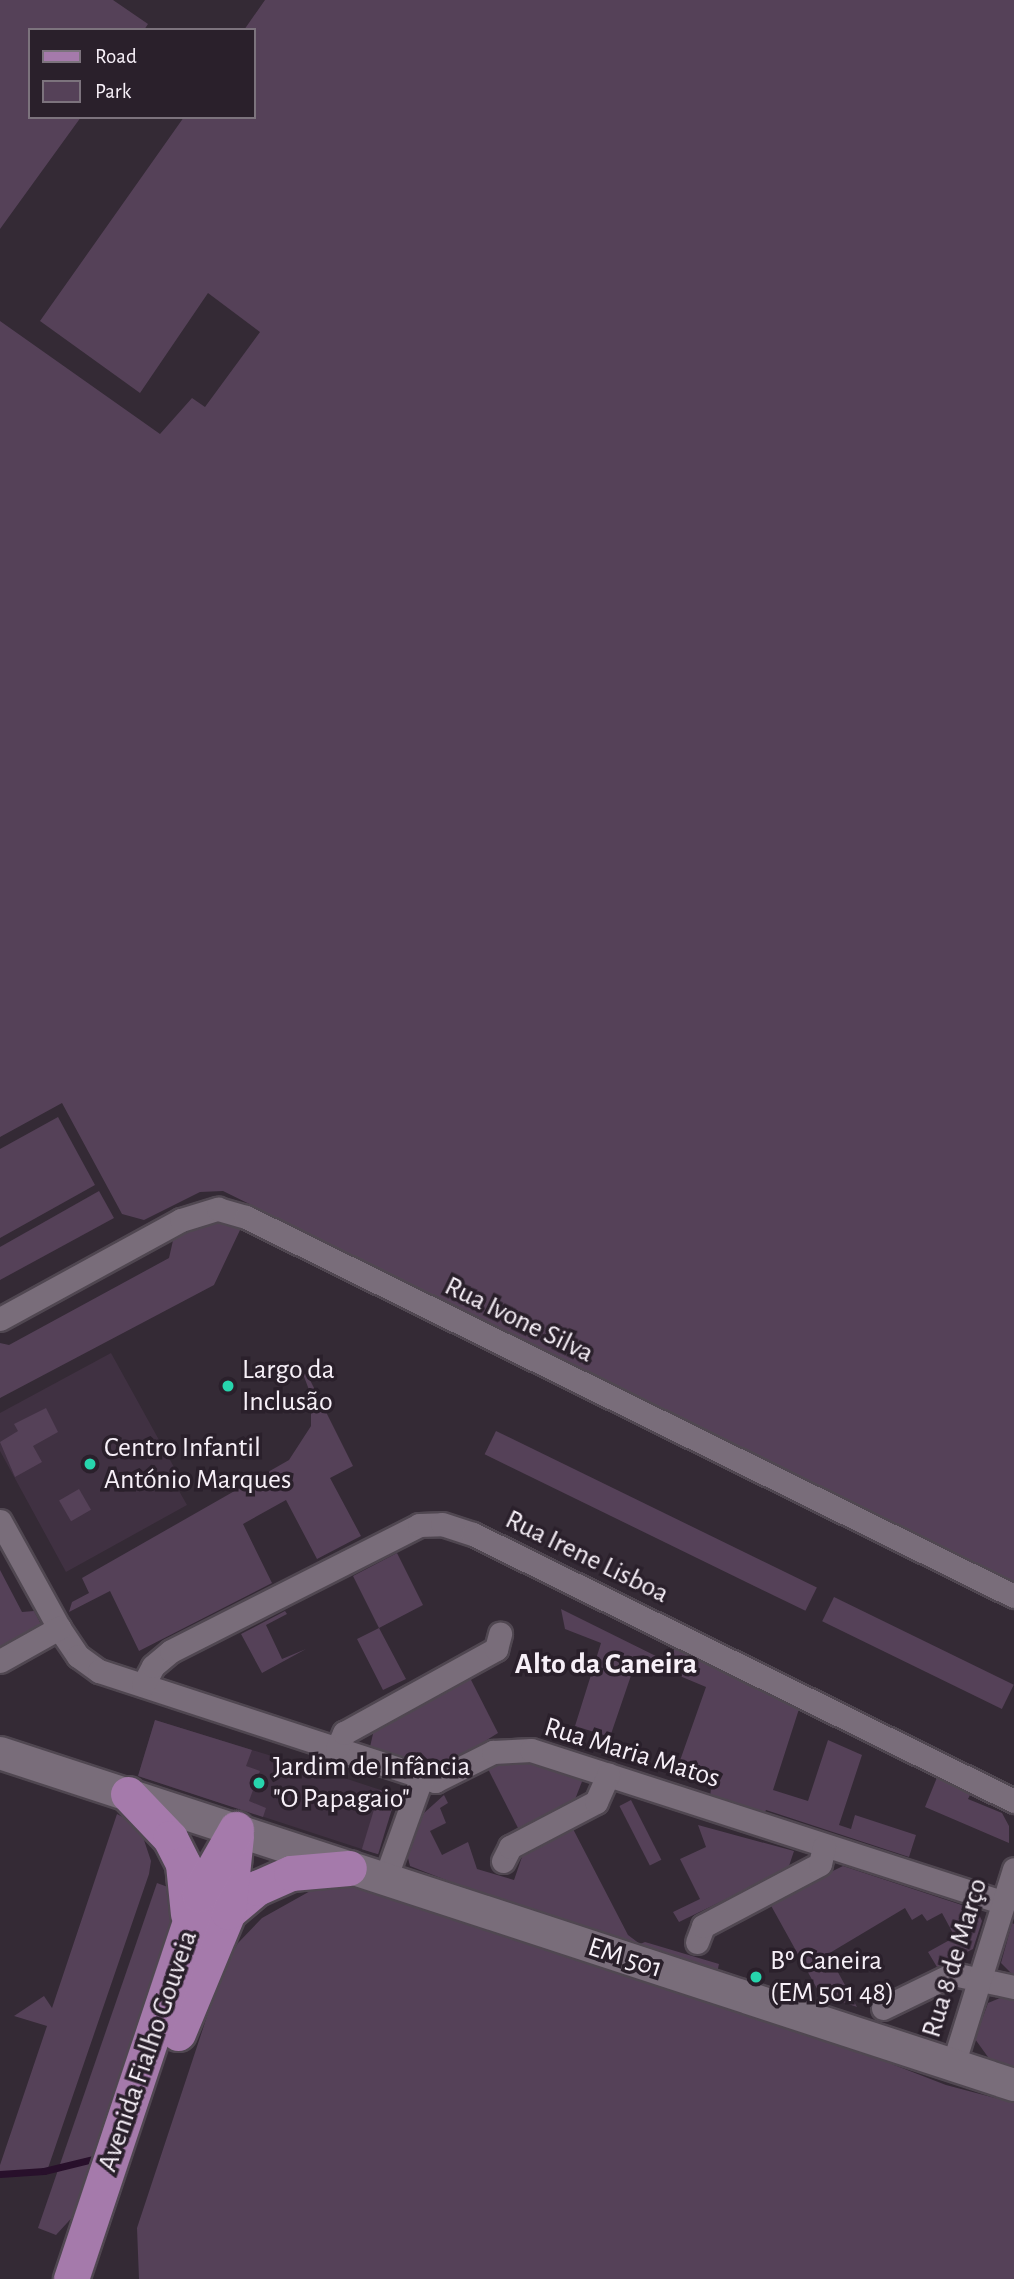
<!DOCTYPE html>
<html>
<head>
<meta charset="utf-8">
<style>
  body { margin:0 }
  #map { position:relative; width:1014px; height:2279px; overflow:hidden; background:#342a35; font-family:"Alegreya Sans",sans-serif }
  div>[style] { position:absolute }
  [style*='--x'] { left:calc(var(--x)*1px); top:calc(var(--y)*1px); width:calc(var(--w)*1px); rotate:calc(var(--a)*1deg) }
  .built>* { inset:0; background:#403142 }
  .green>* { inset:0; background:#554158; transform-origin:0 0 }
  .stream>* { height:7px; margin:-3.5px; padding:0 3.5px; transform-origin:3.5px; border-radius:3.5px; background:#28102b }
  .roads { filter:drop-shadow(2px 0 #504751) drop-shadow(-2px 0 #504751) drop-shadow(0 2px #504751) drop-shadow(0 -2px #504751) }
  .minor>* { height:23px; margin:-11.5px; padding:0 11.5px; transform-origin:11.5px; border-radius:11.5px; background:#796d7a }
  .secondary>* { height:32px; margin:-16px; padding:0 16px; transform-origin:16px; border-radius:16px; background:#796d7a }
  .primary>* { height:35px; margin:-17.5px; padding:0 17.5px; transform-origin:17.5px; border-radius:17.5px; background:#a57aab }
  .dots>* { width:19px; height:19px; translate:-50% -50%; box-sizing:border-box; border:4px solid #2a202b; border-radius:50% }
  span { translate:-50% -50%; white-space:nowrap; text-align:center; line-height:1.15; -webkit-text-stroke:7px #2a202b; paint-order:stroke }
  .street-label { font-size:28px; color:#f7f0f8 }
  .poi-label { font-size:28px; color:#f7f0f8 }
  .left { translate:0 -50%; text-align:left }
  .neighbourhood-label { font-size:30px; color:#f7f0f8; font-weight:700 }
  .legend { position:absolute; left:28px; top:28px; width:228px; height:91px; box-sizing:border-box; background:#2a202b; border:2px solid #7c737d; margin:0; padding:9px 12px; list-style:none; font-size:21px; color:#f7f0f8 }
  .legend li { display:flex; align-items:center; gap:14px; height:35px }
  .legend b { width:35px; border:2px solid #7c737d }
</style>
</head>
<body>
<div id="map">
  <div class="built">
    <i style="clip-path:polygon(111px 1353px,180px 1478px,174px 1482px,187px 1505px,66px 1572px,0 1451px,0 1413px)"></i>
    <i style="clip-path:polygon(155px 1720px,275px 1757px,274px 1762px,318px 1776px,320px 1770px,396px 1795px,374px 1853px,138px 1776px)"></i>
  </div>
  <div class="green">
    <i style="clip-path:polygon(0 0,113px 0,148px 24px,144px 30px,30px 30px,30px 117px,81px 117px,0 229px)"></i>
    <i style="clip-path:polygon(265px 0,1014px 0,1014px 1582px,223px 1191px,200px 1192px,144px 1220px,122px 1214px,62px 1103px,0 1137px,0 321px,160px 434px,192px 398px,205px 407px,260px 332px,208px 293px,140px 393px,40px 321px,184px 117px,254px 117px,254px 30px,244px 30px)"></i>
    <i style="clip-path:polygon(58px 1117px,95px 1185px,0 1238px,0 1149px)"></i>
    <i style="clip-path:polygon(99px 1191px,114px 1218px,0 1280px,0 1247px)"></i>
    <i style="clip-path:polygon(208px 1221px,241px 1228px,214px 1285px,0 1398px,0 1343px,9px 1345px,169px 1258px,174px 1236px)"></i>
    <i style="clip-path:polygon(303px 1374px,307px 1374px,353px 1466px,330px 1478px,361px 1536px,317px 1559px,286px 1500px,243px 1524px,272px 1583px,139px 1651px,110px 1591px,69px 1612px,72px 1602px,89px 1593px,82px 1578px,289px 1460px,311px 1426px,311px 1395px)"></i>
    <i style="clip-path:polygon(46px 1408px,58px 1432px,33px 1446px,42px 1462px,15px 1477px,0 1442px,18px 1431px,14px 1424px)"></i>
    <i style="left:496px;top:1431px;width:357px;height:26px;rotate:26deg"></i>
    <i style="left:79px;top:1489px;width:24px;height:23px;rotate:60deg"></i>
    <i style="clip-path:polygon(397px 1553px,423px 1605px,379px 1628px,406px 1679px,383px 1690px,357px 1639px,379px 1628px,353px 1576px)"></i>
    <i style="clip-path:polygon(0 1570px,22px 1612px,34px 1611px,41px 1624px,0 1647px)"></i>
    <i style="left:834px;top:1597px;width:200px;height:27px;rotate:26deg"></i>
    <i style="clip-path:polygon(561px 1609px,674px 1665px,674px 1647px,799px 1709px,773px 1790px,808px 1801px,828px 1740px,862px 1755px,839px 1825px,851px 1829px,855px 1815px,916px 1835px,909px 1857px,766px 1810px,764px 1814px,710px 1797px,712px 1780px,677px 1769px,706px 1687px,637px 1658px,610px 1737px,575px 1726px,601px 1643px,565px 1629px)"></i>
    <i style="clip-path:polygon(285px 1611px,287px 1614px,266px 1625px,282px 1659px,306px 1649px,262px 1673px,241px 1634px)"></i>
    <i style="clip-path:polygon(469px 1676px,498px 1733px,440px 1769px,370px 1747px,375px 1725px)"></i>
    <i style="clip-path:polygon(155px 1720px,252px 1750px,246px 1766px,260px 1771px,249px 1801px,266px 1808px,263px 1817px,138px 1776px)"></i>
    <i style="clip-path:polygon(522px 1760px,583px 1779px,574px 1802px,519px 1830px,487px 1767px)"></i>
    <i style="clip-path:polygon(938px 1775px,971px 1793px,968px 1799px,1002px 1813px,1009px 1826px,1009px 1843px,925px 1807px)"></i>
    <i style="left:380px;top:1790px;width:17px;height:62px;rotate:17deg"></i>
    <i style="clip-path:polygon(444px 1795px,448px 1803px,440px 1808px,446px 1823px,430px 1831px,442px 1855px,468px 1842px,477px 1869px,514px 1880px,524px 1851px,572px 1827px,628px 1935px,640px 1944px,645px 1942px,719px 1964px,717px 1973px,450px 1888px,451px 1882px,410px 1866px,407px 1854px,424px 1813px)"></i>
    <i style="left:631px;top:1800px;width:67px;height:13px;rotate:63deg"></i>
    <i style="clip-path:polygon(117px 1814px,130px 1821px,143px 1837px,151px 1861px,149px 1874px,47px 2171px,0 2177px,0 2165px,47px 2026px,14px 2016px,44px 1996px,52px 2008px)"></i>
    <i style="clip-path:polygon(698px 1825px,794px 1851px,788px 1869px,679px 1922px,673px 1912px,700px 1899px,680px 1859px,706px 1847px)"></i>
    <i style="clip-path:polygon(843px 1866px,977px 1910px,982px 1921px,973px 1949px,937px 1967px,928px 1952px,955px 1937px,942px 1913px,927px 1921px,922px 1914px,912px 1920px,905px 1908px,828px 1954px,857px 2007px,820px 1994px,769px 1902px)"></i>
    <i style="clip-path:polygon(157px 1883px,176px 1890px,177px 1903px,78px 2211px,56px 2235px,38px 2228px)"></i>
    <i style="clip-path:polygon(338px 1883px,364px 1884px,685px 1984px,946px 2085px,1014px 2103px,1014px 2279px,139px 2279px,137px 2228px,221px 1974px,238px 1943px,262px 1918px,312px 1890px)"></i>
    <i style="clip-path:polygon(1012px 1923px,1014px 1924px,1014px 1976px,1001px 1963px)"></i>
    <i style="clip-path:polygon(1000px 1998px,1014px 2000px,1014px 2074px,993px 2064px,975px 2039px,988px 2003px)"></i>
  </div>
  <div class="stream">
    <i style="--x:0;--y:2174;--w:44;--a:-3.9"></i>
    <i style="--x:44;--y:2171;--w:50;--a:-13.8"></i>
  </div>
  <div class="roads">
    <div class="minor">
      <i style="--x:0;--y:1319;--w:206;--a:-28.7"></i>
      <i style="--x:181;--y:1220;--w:39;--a:-17"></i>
      <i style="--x:218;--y:1209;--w:29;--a:16"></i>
      <i style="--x:246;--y:1217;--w:856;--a:26.27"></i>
      <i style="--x:0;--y:1521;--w:122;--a:61.1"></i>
      <i style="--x:59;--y:1628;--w:34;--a:56"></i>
      <i style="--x:78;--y:1656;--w:26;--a:36"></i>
      <i style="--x:99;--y:1671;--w:354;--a:18.1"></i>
      <i style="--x:435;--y:1781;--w:65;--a:-26.6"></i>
      <i style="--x:493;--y:1752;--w:38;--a:-3"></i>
      <i style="--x:531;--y:1750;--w:497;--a:17.9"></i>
      <i style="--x:0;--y:1661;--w:68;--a:-29.2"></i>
      <i style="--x:143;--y:1685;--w:21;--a:-62"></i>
      <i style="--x:153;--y:1666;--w:23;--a:-40"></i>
      <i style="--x:171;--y:1651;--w:278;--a:-26.9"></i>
      <i style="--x:419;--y:1525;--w:23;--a:-2"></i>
      <i style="--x:442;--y:1524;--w:33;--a:18"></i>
      <i style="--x:473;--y:1534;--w:603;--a:26.27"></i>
      <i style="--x:337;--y:1748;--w:17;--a:-65"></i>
      <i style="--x:344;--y:1733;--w:174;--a:-28.9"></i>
      <i style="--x:496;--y:1649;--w:16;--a:-75"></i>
      <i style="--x:503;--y:1861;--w:16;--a:-63"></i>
      <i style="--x:510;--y:1847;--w:97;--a:-27.6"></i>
      <i style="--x:596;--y:1802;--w:30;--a:-66"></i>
      <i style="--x:385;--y:1879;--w:109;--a:-70.2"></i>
      <i style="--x:697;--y:1942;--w:17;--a:-69"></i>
      <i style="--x:703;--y:1926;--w:132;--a:-27.9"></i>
      <i style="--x:820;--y:1864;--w:18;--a:-77"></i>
      <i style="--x:883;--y:2008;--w:78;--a:-25.9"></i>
      <i style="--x:953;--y:1974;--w:62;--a:12"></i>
      <i style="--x:953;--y:2065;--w:205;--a:-72.7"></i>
    </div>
    <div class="secondary">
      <i style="--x:0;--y:1753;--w:1067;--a:18.13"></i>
    </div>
    <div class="primary">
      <i style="--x:128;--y:1794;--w:61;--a:46.3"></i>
      <i style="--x:170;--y:1838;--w:29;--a:63"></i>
      <i style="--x:183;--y:1864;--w:50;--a:84.3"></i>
      <i style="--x:228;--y:1912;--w:38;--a:-40"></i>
      <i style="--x:257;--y:1888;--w:37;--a:-24"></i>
      <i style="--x:291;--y:1873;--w:58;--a:-4.9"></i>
      <i style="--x:178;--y:2033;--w:131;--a:-67.5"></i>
      <i style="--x:228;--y:1912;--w:76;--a:-84"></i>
      <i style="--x:71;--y:2279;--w:406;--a:-71.6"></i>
      <i style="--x:199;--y:1894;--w:75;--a:-60.4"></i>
    </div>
  </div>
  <div class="dots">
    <i style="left:228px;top:1386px;background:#27d5ad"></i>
    <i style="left:90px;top:1464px;background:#27d5ad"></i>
    <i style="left:259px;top:1783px;background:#27d5ad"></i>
    <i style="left:756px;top:1977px;background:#27d5ad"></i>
  </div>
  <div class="street-label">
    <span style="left:519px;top:1320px;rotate:26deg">Rua Ivone Silva</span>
    <span style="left:587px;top:1557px;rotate:26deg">Rua Irene Lisboa</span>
    <span style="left:632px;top:1753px;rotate:17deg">Rua Maria Matos</span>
    <span style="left:625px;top:1958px;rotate:18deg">EM 501</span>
    <span style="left:955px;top:1958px;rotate:-73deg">Rua 8 de Março</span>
    <span style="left:148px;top:2051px;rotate:-71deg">Avenida Fialho Gouveia</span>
  </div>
  <div class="poi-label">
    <span class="left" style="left:242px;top:1386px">Largo da<br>Inclusão</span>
    <span class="left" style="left:104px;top:1464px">Centro Infantil<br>António Marques</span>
    <span class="left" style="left:273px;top:1783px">Jardim de Infância<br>"O Papagaio"</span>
    <span class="left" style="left:770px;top:1977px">Bº Caneira<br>(EM 501 48)</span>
  </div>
  <div class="neighbourhood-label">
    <span style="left:606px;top:1664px">Alto da Caneira</span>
  </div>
  <ul class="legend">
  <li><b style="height:9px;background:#a57aab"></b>Road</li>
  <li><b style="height:19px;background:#554158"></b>Park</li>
  </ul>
</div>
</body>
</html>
